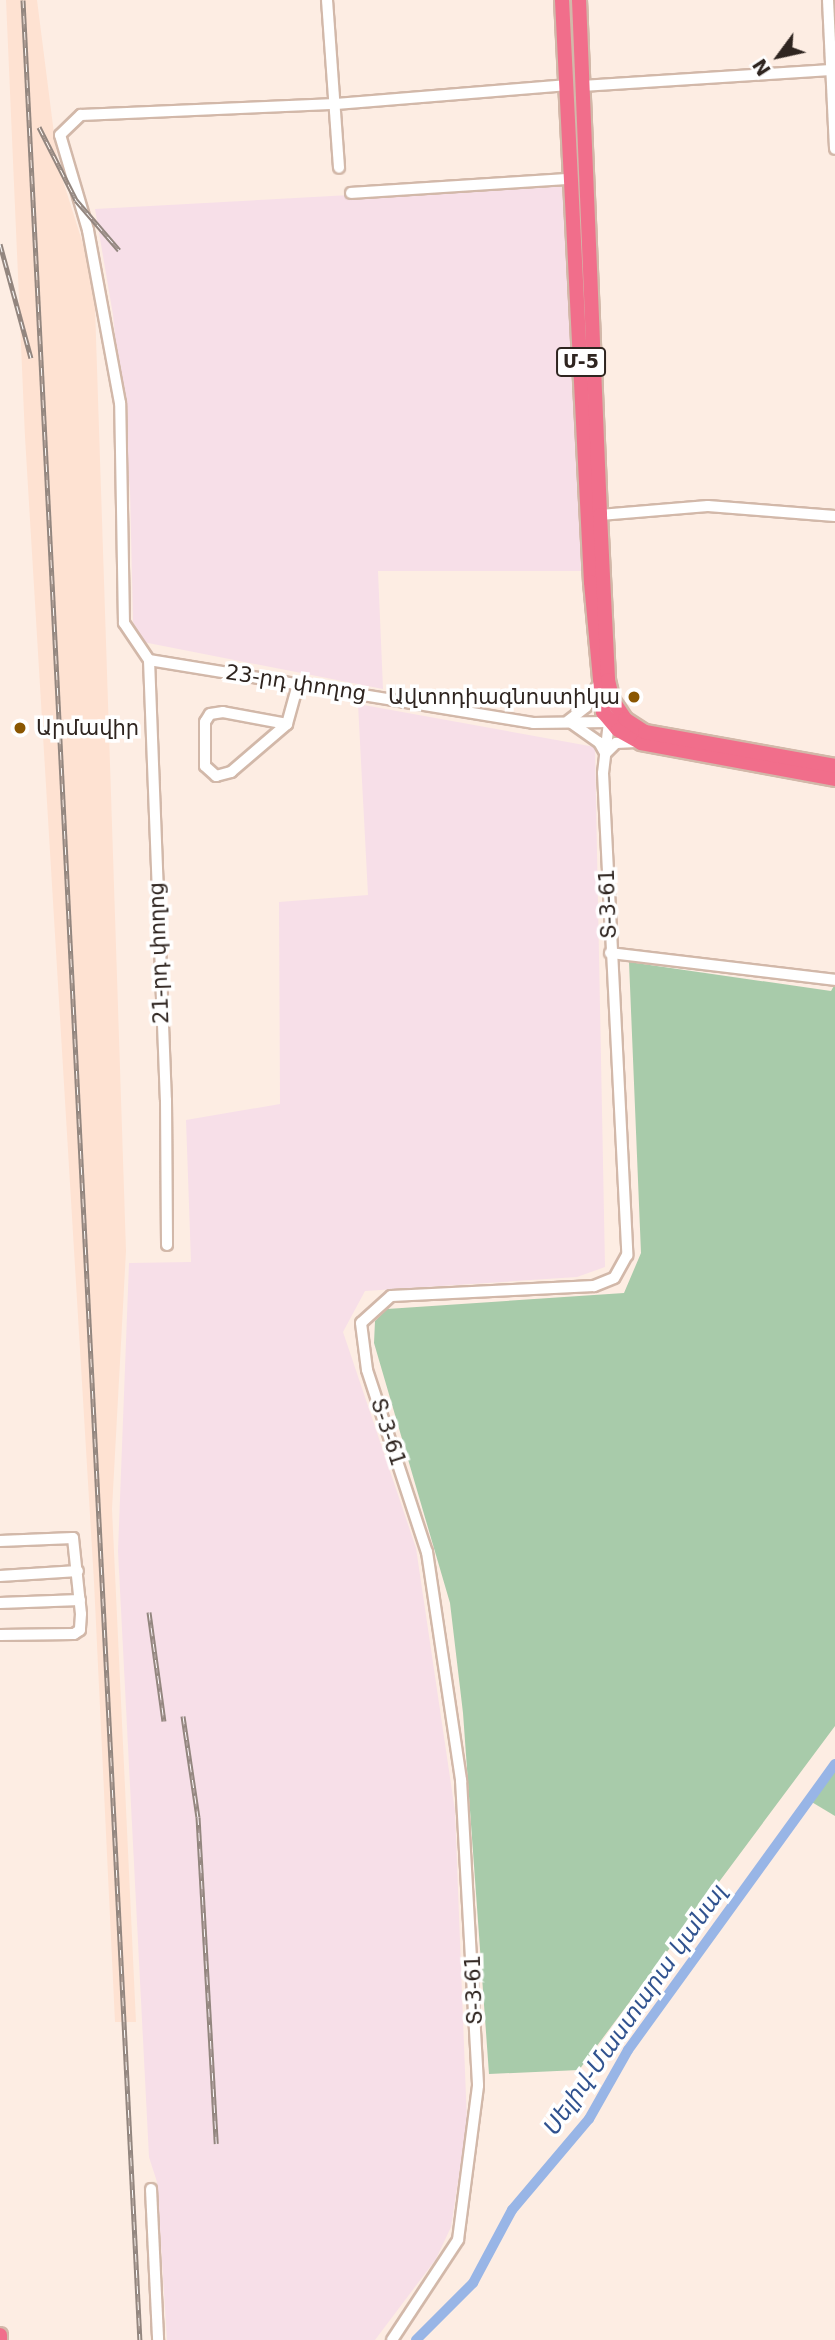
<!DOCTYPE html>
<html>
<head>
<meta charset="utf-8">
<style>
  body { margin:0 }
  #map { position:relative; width:835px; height:2340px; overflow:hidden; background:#fdede3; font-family:"DejaVu Sans","Noto Sans Armenian",sans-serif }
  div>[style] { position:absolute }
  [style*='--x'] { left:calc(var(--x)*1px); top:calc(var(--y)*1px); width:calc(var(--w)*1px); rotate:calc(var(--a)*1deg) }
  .built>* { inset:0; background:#fee2d2 }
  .industrial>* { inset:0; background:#f7dfe8 }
  .green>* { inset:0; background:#a8cbaa }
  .canal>* { height:10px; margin:-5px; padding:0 5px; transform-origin:5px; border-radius:5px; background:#98b5e6 }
  .roads { filter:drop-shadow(2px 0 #d2b8a9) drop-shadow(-2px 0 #d2b8a9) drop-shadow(0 2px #d2b8a9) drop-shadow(0 -2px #d2b8a9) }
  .minor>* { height:10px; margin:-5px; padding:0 5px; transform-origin:5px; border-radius:5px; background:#fff }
  .highway>* { height:14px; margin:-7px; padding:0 7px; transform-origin:7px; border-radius:7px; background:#f16e8b }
  .rail>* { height:5px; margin-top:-2.5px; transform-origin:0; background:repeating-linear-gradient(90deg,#fff 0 8px,#93867f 0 16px); box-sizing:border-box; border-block:2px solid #93867f }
  .dots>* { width:19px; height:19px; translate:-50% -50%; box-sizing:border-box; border:4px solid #fff; border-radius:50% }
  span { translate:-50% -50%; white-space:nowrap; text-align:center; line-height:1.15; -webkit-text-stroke:7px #fff; paint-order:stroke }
  .shield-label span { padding:2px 5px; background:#fff; border:2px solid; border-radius:5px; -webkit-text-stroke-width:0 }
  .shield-label { font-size:19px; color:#2f2520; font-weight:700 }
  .street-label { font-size:21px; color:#2f2520 }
  .poi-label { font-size:21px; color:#2f2520 }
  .right { translate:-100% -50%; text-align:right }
  .left { translate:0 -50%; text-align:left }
  .water-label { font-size:23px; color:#30528f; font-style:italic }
  .north { position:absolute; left:744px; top:21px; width:70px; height:70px; -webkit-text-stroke:5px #fff; paint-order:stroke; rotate:237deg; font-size:19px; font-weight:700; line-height:28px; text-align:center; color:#2f2520 }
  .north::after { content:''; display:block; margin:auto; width:24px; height:32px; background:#2f2520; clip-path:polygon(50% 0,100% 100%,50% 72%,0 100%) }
</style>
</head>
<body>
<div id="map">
  <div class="built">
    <i style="clip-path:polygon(6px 0,37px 0,58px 165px,89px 263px,95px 307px,126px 1251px,112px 1509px,136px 2022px,115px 2022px,94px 1582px,25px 437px)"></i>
  </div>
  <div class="industrial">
    <i style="clip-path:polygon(568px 183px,583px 571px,378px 571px,383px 689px,143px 642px,133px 622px,130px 490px,113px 315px,95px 209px)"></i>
    <i style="clip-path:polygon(358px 704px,595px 747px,605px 1267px,577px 1277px,365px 1291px,343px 1332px,416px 1548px,455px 1811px,467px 2123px,451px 2227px,436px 2259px,375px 2340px,167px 2340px,157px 2182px,149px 2157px,118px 1551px,129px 1263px,191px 1262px,186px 1120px,280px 1104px,279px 902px,368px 895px)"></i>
  </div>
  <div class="green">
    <i style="clip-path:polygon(629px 962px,831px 991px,835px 984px,835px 1726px,579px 2070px,489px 2074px,463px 1713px,450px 1603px,374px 1343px,375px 1321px,387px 1309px,624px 1293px,641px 1253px)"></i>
    <i style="clip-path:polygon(835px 1766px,835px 1816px,810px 1801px)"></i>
  </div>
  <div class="canal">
    <i style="--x:416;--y:2340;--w:81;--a:-45"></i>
    <i style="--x:473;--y:2283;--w:83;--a:-61.9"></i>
    <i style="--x:512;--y:2210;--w:119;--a:-49.8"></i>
    <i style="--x:589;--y:2119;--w:79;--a:-60.5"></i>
    <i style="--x:628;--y:2050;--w:353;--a:-54.1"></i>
  </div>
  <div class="roads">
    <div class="minor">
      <i style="--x:327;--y:0;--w:168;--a:85.9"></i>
      <i style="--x:828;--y:0;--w:149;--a:87.3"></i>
      <i style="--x:583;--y:86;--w:251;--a:-3.7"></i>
      <i style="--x:351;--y:193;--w:219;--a:-3.7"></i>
      <i style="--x:600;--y:515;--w:108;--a:-4.8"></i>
      <i style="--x:708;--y:506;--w:127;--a:4.5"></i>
      <i style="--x:149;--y:660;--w:389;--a:9.3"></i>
      <i style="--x:533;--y:723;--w:76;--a:-0.8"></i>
      <i style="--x:609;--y:722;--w:51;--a:96.7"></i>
      <i style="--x:603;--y:773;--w:483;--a:87.1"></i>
      <i style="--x:627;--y:1255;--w:26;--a:119"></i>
      <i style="--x:614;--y:1278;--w:22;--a:158"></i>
      <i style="--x:594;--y:1286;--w:203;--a:177.2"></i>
      <i style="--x:391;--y:1296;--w:40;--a:138"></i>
      <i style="--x:361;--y:1323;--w:47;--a:82.7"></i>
      <i style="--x:367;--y:1370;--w:192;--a:71.8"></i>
      <i style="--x:427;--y:1552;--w:231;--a:81.5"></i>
      <i style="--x:461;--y:1780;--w:306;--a:86.8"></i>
      <i style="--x:478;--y:2086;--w:155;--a:97.4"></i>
      <i style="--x:458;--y:2240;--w:120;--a:123.4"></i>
      <i style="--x:149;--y:660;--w:45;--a:-124"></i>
      <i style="--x:124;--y:623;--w:220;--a:-91"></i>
      <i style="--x:120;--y:403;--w:176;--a:-100.5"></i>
      <i style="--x:88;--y:230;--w:99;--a:-106.4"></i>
      <i style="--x:60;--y:135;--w:29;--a:-44"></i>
      <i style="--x:81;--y:115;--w:255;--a:-2.5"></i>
      <i style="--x:336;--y:104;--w:230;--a:-4.7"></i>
      <i style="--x:149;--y:660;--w:440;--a:87.8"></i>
      <i style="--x:166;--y:1100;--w:145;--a:89.6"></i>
      <i style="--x:568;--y:721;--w:23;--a:-38"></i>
      <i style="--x:586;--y:707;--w:24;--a:-62"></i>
      <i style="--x:570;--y:722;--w:35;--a:35"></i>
      <i style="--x:599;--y:742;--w:13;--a:61"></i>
      <i style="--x:287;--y:724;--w:65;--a:-169.4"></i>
      <i style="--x:223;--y:712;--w:13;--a:171"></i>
      <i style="--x:210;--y:714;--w:9;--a:122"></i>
      <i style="--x:205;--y:722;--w:44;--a:90"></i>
      <i style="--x:205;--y:766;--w:15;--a:42"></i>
      <i style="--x:216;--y:776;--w:16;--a:-15"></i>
      <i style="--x:231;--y:772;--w:74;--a:-40.6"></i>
      <i style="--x:287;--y:724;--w:41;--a:-74.6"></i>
      <i style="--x:606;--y:753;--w:14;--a:-45"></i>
      <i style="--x:616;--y:743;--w:20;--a:-3"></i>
      <i style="--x:610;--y:953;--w:227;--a:6.8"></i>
      <i style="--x:0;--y:1541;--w:73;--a:-2.4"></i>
      <i style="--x:73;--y:1538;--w:76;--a:84"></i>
      <i style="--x:81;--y:1614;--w:16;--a:94"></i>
      <i style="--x:80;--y:1630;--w:7;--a:146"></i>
      <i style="--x:74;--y:1634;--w:74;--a:179.2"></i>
      <i style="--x:0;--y:1576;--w:78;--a:-3.7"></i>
      <i style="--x:0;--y:1603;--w:80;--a:-2.1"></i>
      <i style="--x:151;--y:2189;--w:151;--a:87.3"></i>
    </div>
    <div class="highway">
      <i style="--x:562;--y:0;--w:583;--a:87.15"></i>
      <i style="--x:591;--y:582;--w:131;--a:84.7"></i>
      <i style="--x:603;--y:712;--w:23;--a:50"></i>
      <i style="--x:618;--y:730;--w:26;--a:29"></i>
      <i style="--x:641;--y:743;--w:197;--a:10.5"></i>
      <i style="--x:579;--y:0;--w:515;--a:87.66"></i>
      <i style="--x:600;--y:515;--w:165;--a:87.2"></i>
      <i style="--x:608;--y:680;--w:22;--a:77"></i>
      <i style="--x:613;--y:701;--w:22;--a:56"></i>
      <i style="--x:625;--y:719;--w:24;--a:33"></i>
      <i style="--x:645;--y:732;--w:193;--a:10.1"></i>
      <i style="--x:0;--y:2335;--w:5;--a:90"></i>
    </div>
  </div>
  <div class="rail">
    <i style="--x:23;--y:0;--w:2343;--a:87.14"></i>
    <i style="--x:39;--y:127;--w:82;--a:63.1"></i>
    <i style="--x:76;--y:200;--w:66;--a:49.3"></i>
    <i style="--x:0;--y:244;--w:118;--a:74.8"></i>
    <i style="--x:149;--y:1612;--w:110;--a:82.2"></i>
    <i style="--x:183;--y:1716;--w:102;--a:81.6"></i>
    <i style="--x:198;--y:1817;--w:327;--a:86.8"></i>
  </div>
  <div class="dots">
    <i style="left:634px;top:697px;background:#8a5601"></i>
    <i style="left:20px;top:728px;background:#8a5601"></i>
  </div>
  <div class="shield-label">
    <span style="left:581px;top:362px">Մ-5</span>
  </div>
  <div class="street-label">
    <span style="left:296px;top:683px;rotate:9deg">23-րդ փողոց</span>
    <span style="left:608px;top:904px;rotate:-92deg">Տ-3-61</span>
    <span style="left:159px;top:953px;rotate:-92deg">21-րդ փողոց</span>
    <span style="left:388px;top:1432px;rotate:72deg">Տ-3-61</span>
    <span style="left:474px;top:1990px;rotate:-92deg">Տ-3-61</span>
  </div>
  <div class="poi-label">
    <span class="right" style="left:620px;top:697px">Ավտոդիագնոստիկա</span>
    <span class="left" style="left:36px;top:728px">Արմավիր</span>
  </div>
  <div class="water-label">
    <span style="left:635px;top:2009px;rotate:-55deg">Սելիվ֊Մաստարա կանալ</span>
  </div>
  <div class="north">N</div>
</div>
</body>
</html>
